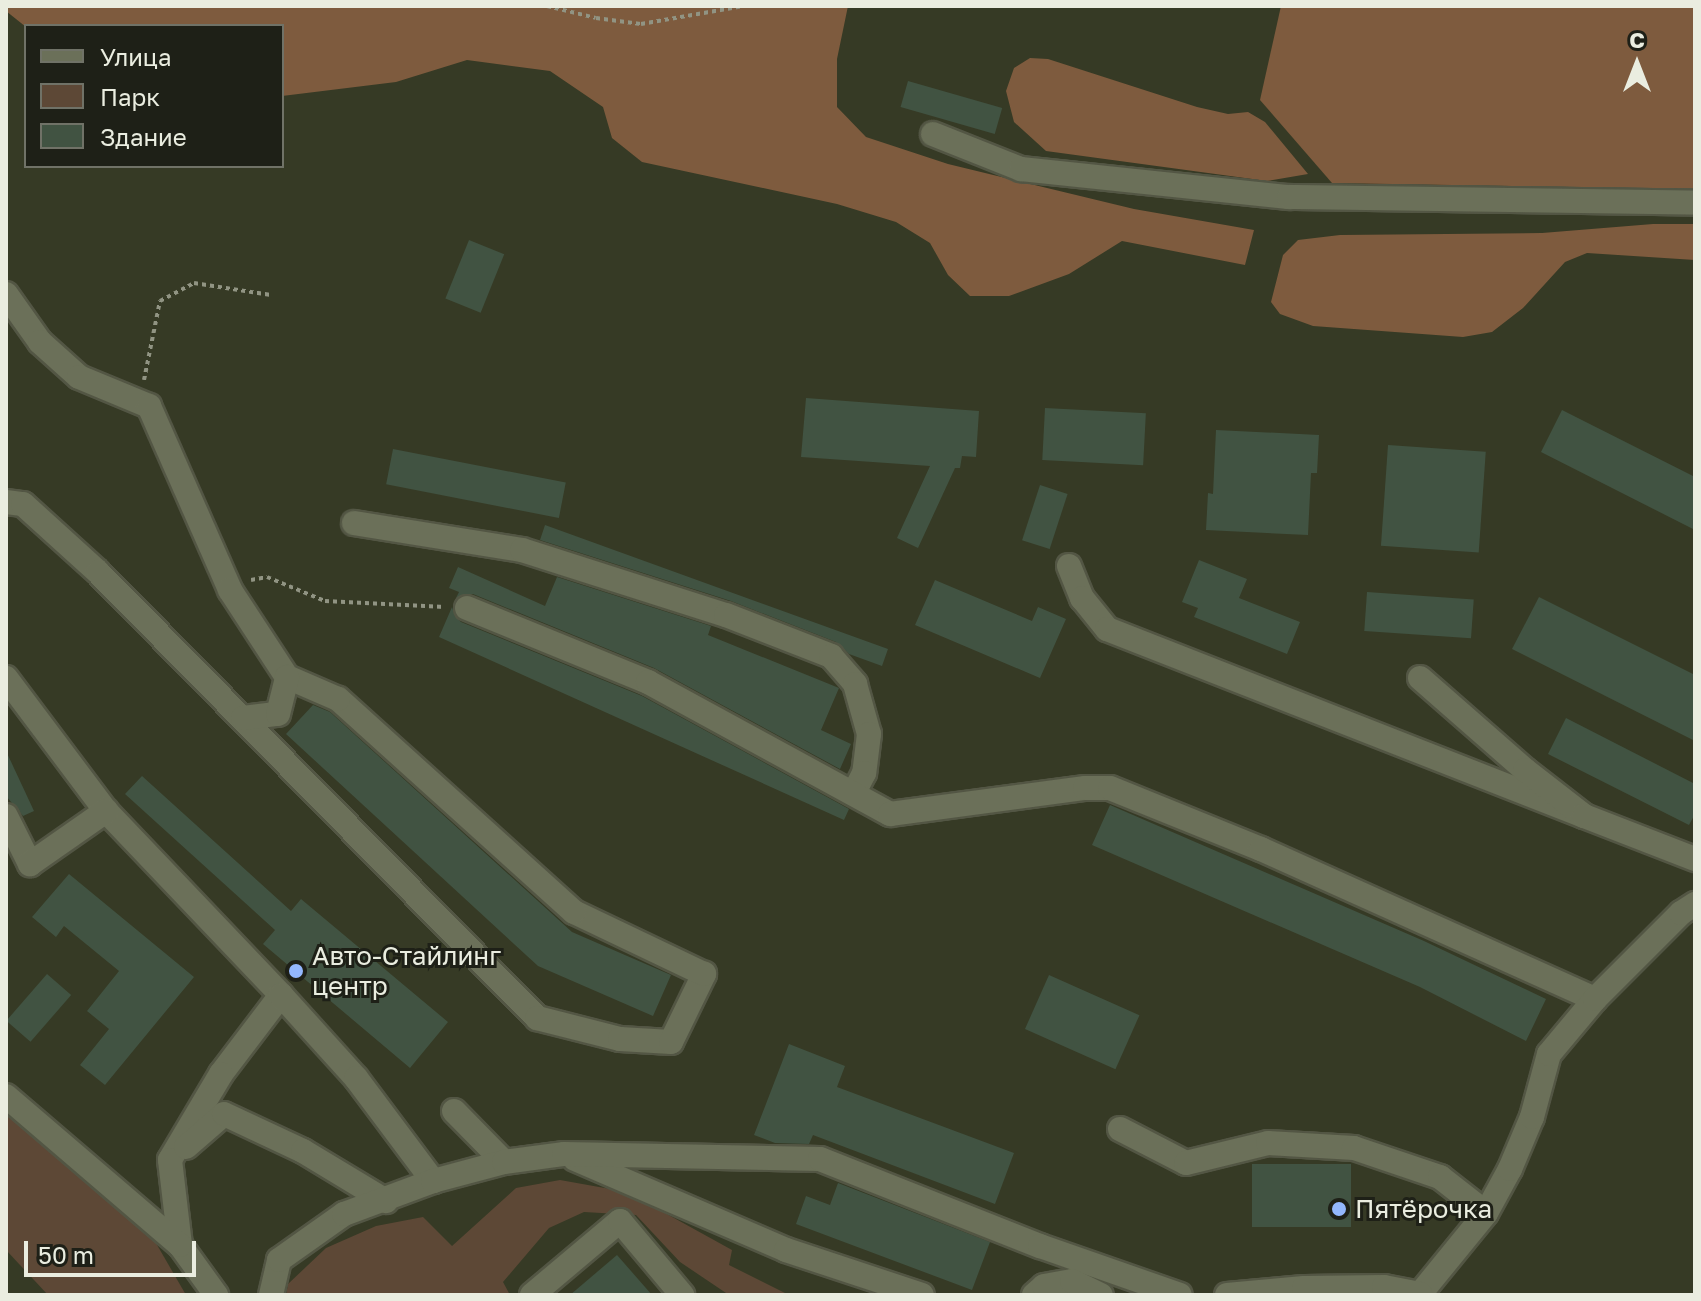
<!DOCTYPE html>
<html>
<head>
<meta charset="utf-8">
<style>
  body { margin:0 }
  #map { position:relative; width:1701px; height:1301px; overflow:hidden; background:#363a25; font-family:"Golos Text",sans-serif }
  div>[style] { position:absolute }
  [style*='--x'] { left:calc(var(--x)*1px); top:calc(var(--y)*1px); width:calc(var(--w)*1px); rotate:calc(var(--a)*1deg) }
  .green>* { inset:0; background:#5d4836 }
  .forest>* { inset:0; background:#7e5b3e }
  .building>* { inset:0; background:#415342; transform-origin:0 0 }
  .path>* { height:4px; margin-top:-2px; transform-origin:0; background:repeating-linear-gradient(90deg,#919483 0 4px,transparent 0 8px) }
  .roads { filter:drop-shadow(2px 0 #535644) drop-shadow(-2px 0 #535644) drop-shadow(0 2px #535644) drop-shadow(0 -2px #535644) }
  .minor>* { height:24px; margin:-12px; padding:0 12px; transform-origin:12px; border-radius:12px; background:#6b7059 }
  .dots>* { width:22px; height:22px; translate:-50% -50%; box-sizing:border-box; border:4px solid #1e2017; border-radius:50% }
  span { translate:-50% -50%; white-space:nowrap; text-align:center; line-height:1.15; -webkit-text-stroke:6px #1e2017; paint-order:stroke }
  .poi-label { font-size:26px; color:#eaede0 }
  .left { translate:0 -50%; text-align:left }
  .frame { position:absolute; inset:0; border:8px solid #eaede0; pointer-events:none }
  .legend { position:absolute; left:24px; top:24px; width:260px; height:144px; box-sizing:border-box; background:#1e2017; border:2px solid #707267; margin:0; padding:10px 14px; list-style:none; font-size:24px; color:#eaede0 }
  .legend li { display:flex; align-items:center; gap:16px; height:40px }
  .legend b { width:40px; border:2px solid #707267 }
  .north { position:absolute; left:1597px; top:24px; width:80px; height:80px; -webkit-text-stroke:6px #1e2017; paint-order:stroke; rotate:0deg; font-size:22px; font-weight:700; line-height:32px; text-align:center; color:#eaede0 }
  .north::after { content:''; display:block; margin:auto; width:28px; height:36px; background:#eaede0; clip-path:polygon(50% 0,100% 100%,50% 72%,0 100%) }
  .scale { position:absolute; left:24px; top:1241px; width:172px; height:36px; box-sizing:border-box; border:4px solid #eaede0; border-top:0; padding-left:10px; font-size:24px; line-height:28px; white-space:nowrap; color:#eaede0; -webkit-text-stroke:6px #1e2017; paint-order:stroke }
</style>
</head>
<body>
<div id="map">
  <div class="green">
    <i style="clip-path:polygon(6px 1107px,149px 1231px,186px 1295px,48px 1295px,6px 1250px)"></i>
    <i style="clip-path:polygon(560px 1180px,627px 1192px,732px 1250px,729px 1265px,789px 1295px,729px 1295px,680px 1262px,636px 1215px,584px 1212px,549px 1228px,503px 1282px,510px 1295px,286px 1295px,288px 1284px,326px 1248px,376px 1226px,423px 1217px,452px 1246px,516px 1188px)"></i>
  </div>
  <div class="forest">
    <i style="clip-path:polygon(6px 6px,848px 6px,837px 59px,837px 107px,866px 137px,948px 164px,1134px 209px,1254px 230px,1245px 265px,1122px 241px,1069px 274px,1009px 296px,970px 296px,948px 275px,930px 243px,896px 222px,837px 204px,642px 162px,612px 138px,603px 107px,550px 71px,467px 60px,396px 82px,282px 96px,282px 26px,26px 27px,6px 11px)"></i>
    <i style="clip-path:polygon(1281px 6px,1695px 6px,1695px 189px,1332px 183px,1260px 100px)"></i>
    <i style="clip-path:polygon(1030px 58px,1048px 59px,1197px 107px,1228px 114px,1248px 112px,1265px 122px,1308px 174px,1267px 181px,1046px 151px,1014px 122px,1006px 91px,1014px 68px)"></i>
    <i style="clip-path:polygon(1653px 224px,1695px 224px,1695px 260px,1587px 253px,1565px 262px,1523px 308px,1492px 332px,1463px 337px,1313px 326px,1280px 314px,1271px 302px,1283px 255px,1298px 240px,1340px 235px,1542px 233px)"></i>
  </div>
  <div class="building">
    <i style="left:908px;top:81px;width:98px;height:27px;rotate:16deg"></i>
    <i style="left:469px;top:240px;width:38px;height:63px;rotate:22deg"></i>
    <i style="clip-path:polygon(806px 398px,979px 411px,976px 457px,962px 456px,960px 468px,955px 468px,918px 548px,897px 538px,930px 466px,801px 457px)"></i>
    <i style="left:1045px;top:408px;width:101px;height:52px;rotate:3deg"></i>
    <i style="clip-path:polygon(1562px 410px,1695px 477px,1695px 530px,1541px 452px)"></i>
    <i style="clip-path:polygon(1216px 430px,1319px 435px,1317px 473px,1311px 473px,1308px 535px,1206px 530px,1208px 493px,1213px 494px)"></i>
    <i style="left:1388px;top:445px;width:98px;height:101px;rotate:4deg"></i>
    <i style="left:393px;top:449px;width:176px;height:36px;rotate:11deg"></i>
    <i style="left:1040px;top:485px;width:29px;height:58px;rotate:18deg"></i>
    <i style="clip-path:polygon(545px 525px,888px 649px,882px 666px,849px 654px,836px 642px,731px 601px,540px 540px)"></i>
    <i style="clip-path:polygon(1199px 560px,1247px 579px,1239px 598px,1300px 622px,1287px 654px,1194px 617px,1198px 608px,1182px 602px)"></i>
    <i style="clip-path:polygon(458px 567px,545px 606px,557px 577px,711px 626px,708px 635px,839px 688px,821px 730px,851px 744px,840px 769px,654px 668px,473px 594px,456px 598px,459px 592px,449px 588px)"></i>
    <i style="clip-path:polygon(935px 580px,1032px 621px,1038px 607px,1066px 619px,1040px 678px,915px 625px)"></i>
    <i style="left:1367px;top:592px;width:107px;height:39px;rotate:4deg"></i>
    <i style="clip-path:polygon(1539px 597px,1695px 675px,1695px 741px,1512px 649px)"></i>
    <i style="clip-path:polygon(452px 607px,455px 616px,461px 622px,642px 696px,849px 809px,844px 820px,439px 637px)"></i>
    <i style="clip-path:polygon(313px 705px,330px 712px,572px 932px,671px 975px,653px 1016px,538px 966px,286px 734px)"></i>
    <i style="clip-path:polygon(1566px 718px,1695px 784px,1695px 814px,1689px 825px,1548px 754px)"></i>
    <i style="clip-path:polygon(6px 751px,34px 811px,23px 816px,6px 796px)"></i>
    <i style="clip-path:polygon(142px 776px,291px 911px,301px 899px,448px 1022px,410px 1068px,263px 944px,275px 930px,125px 794px)"></i>
    <i style="clip-path:polygon(1110px 805px,1424px 941px,1546px 999px,1526px 1041px,1420px 987px,1092px 845px)"></i>
    <i style="clip-path:polygon(69px 874px,194px 977px,105px 1085px,80px 1065px,109px 1029px,87px 1011px,119px 971px,64px 926px,56px 937px,32px 917px)"></i>
    <i style="left:47px;top:974px;width:32px;height:62px;rotate:41deg"></i>
    <i style="left:1049px;top:975px;width:99px;height:59px;rotate:24deg"></i>
    <i style="clip-path:polygon(789px 1044px,845px 1066px,837px 1087px,1014px 1153px,995px 1204px,813px 1135px,809px 1144px,775px 1143px,754px 1135px)"></i>
    <i style="left:1252px;top:1164px;width:99px;height:63px"></i>
    <i style="clip-path:polygon(838px 1183px,990px 1242px,972px 1290px,796px 1224px,806px 1196px,830px 1205px)"></i>
    <i style="clip-path:polygon(617px 1255px,652px 1295px,570px 1295px)"></i>
  </div>
  <div class="path">
    <i style="--x:547;--y:6;--w:50;--a:13.8"></i>
    <i style="--x:596;--y:18;--w:45;--a:7.6"></i>
    <i style="--x:641;--y:24;--w:104;--a:-10"></i>
    <i style="--x:144;--y:380;--w:81;--a:-78.6"></i>
    <i style="--x:160;--y:301;--w:38;--a:-28"></i>
    <i style="--x:194;--y:283;--w:78;--a:8.9"></i>
    <i style="--x:251;--y:580;--w:16;--a:-11"></i>
    <i style="--x:267;--y:577;--w:63;--a:22.5"></i>
    <i style="--x:325;--y:601;--w:120;--a:2.9"></i>
  </div>
  <div class="roads">
    <div class="minor">
      <i style="--x:933;--y:134;--w:95;--a:21.7"></i>
      <i style="--x:1021;--y:169;--w:269;--a:6"></i>
      <i style="--x:1289;--y:197;--w:406;--a:0.8"></i>
      <i style="--x:6;--y:294;--w:59;--a:54.7"></i>
      <i style="--x:40;--y:342;--w:52;--a:41.9"></i>
      <i style="--x:79;--y:377;--w:76;--a:22.5"></i>
      <i style="--x:149;--y:406;--w:201;--a:66.2"></i>
      <i style="--x:230;--y:590;--w:104;--a:56.8"></i>
      <i style="--x:6;--y:502;--w:17;--a:7"></i>
      <i style="--x:23;--y:504;--w:101;--a:42.2"></i>
      <i style="--x:98;--y:572;--w:626;--a:45.45"></i>
      <i style="--x:537;--y:1018;--w:86;--a:14.2"></i>
      <i style="--x:620;--y:1039;--w:51;--a:3.4"></i>
      <i style="--x:671;--y:1042;--w:76;--a:-64.1"></i>
      <i style="--x:704;--y:974;--w:144;--a:-154.5"></i>
      <i style="--x:574;--y:912;--w:318;--a:-137.9"></i>
      <i style="--x:338;--y:699;--w:56;--a:-156.7"></i>
      <i style="--x:354;--y:523;--w:170;--a:9.1"></i>
      <i style="--x:522;--y:550;--w:214;--a:17.7"></i>
      <i style="--x:726;--y:615;--w:113;--a:21.3"></i>
      <i style="--x:831;--y:656;--w:37;--a:49"></i>
      <i style="--x:855;--y:684;--w:52;--a:74.4"></i>
      <i style="--x:869;--y:734;--w:39;--a:97"></i>
      <i style="--x:864;--y:773;--w:22;--a:117"></i>
      <i style="--x:1069;--y:566;--w:35;--a:68"></i>
      <i style="--x:1082;--y:598;--w:40;--a:51"></i>
      <i style="--x:1107;--y:629;--w:512;--a:21.41"></i>
      <i style="--x:467;--y:608;--w:196;--a:22.2"></i>
      <i style="--x:648;--y:682;--w:276;--a:28.6"></i>
      <i style="--x:890;--y:814;--w:197;--a:-7.6"></i>
      <i style="--x:1085;--y:788;--w:25;--a:0"></i>
      <i style="--x:1110;--y:788;--w:163;--a:22"></i>
      <i style="--x:1261;--y:849;--w:366;--a:24.2"></i>
      <i style="--x:6;--y:678;--w:166;--a:53.1"></i>
      <i style="--x:106;--y:811;--w:254;--a:46.4"></i>
      <i style="--x:281;--y:995;--w:99;--a:127.2"></i>
      <i style="--x:221;--y:1074;--w:100;--a:120.7"></i>
      <i style="--x:170;--y:1160;--w:86;--a:83.3"></i>
      <i style="--x:180;--y:1245;--w:62;--a:54.2"></i>
      <i style="--x:1420;--y:678;--w:140;--a:41.2"></i>
      <i style="--x:1525;--y:770;--w:75;--a:37.9"></i>
      <i style="--x:1584;--y:816;--w:119;--a:21.2"></i>
      <i style="--x:243;--y:718;--w:35;--a:-7"></i>
      <i style="--x:278;--y:714;--w:38;--a:-76"></i>
      <i style="--x:6;--y:816;--w:54;--a:63.4"></i>
      <i style="--x:30;--y:864;--w:93;--a:-34.9"></i>
      <i style="--x:281;--y:995;--w:112;--a:47.9"></i>
      <i style="--x:356;--y:1078;--w:129;--a:53.2"></i>
      <i style="--x:6;--y:1096;--w:229;--a:40.6"></i>
      <i style="--x:454;--y:1111;--w:71;--a:45.6"></i>
      <i style="--x:1120;--y:1129;--w:74;--a:27.3"></i>
      <i style="--x:1186;--y:1163;--w:84;--a:-13.7"></i>
      <i style="--x:1268;--y:1143;--w:86;--a:3.3"></i>
      <i style="--x:1354;--y:1148;--w:91;--a:18.6"></i>
      <i style="--x:1440;--y:1177;--w:58;--a:38"></i>
      <i style="--x:186;--y:1147;--w:50;--a:-41"></i>
      <i style="--x:224;--y:1114;--w:87;--a:25.1"></i>
      <i style="--x:303;--y:1151;--w:97;--a:31.1"></i>
      <i style="--x:575;--y:1159;--w:230;--a:23.3"></i>
      <i style="--x:786;--y:1250;--w:143;--a:18.3"></i>
      <i style="--x:1420;--y:1294;--w:104;--a:-50.8"></i>
      <i style="--x:1486;--y:1213;--w:50;--a:-61.4"></i>
      <i style="--x:1510;--y:1169;--w:56;--a:-67.1"></i>
      <i style="--x:1532;--y:1117;--w:65;--a:-74.9"></i>
      <i style="--x:1549;--y:1054;--w:72;--a:-50.1"></i>
      <i style="--x:1595;--y:999;--w:122;--a:-45"></i>
      <i style="--x:1681;--y:913;--w:17;--a:-33"></i>
      <i style="--x:271;--y:1295;--w:36;--a:-77"></i>
      <i style="--x:279;--y:1260;--w:80;--a:-35.3"></i>
      <i style="--x:344;--y:1214;--w:95;--a:-20.3"></i>
      <i style="--x:433;--y:1181;--w:73;--a:-15"></i>
      <i style="--x:504;--y:1162;--w:61;--a:-7.6"></i>
      <i style="--x:564;--y:1154;--w:256;--a:1.1"></i>
      <i style="--x:820;--y:1159;--w:237;--a:21.6"></i>
      <i style="--x:1040;--y:1246;--w:148;--a:19.3"></i>
      <i style="--x:532;--y:1295;--w:115;--a:-40.1"></i>
      <i style="--x:620;--y:1221;--w:97;--a:50"></i>
      <i style="--x:1034;--y:1295;--w:13;--a:-42"></i>
      <i style="--x:1044;--y:1286;--w:28;--a:-10"></i>
      <i style="--x:1072;--y:1281;--w:32;--a:26"></i>
      <i style="--x:1227;--y:1295;--w:77;--a:-5.2"></i>
      <i style="--x:1304;--y:1288;--w:80;--a:-0.7"></i>
      <i style="--x:1384;--y:1287;--w:37;--a:11"></i>
    </div>
  </div>
  <div class="dots">
    <i style="left:296px;top:971px;background:#93b7fd"></i>
    <i style="left:1339px;top:1209px;background:#93b7fd"></i>
  </div>
  <div class="poi-label">
    <span class="left" style="left:312px;top:971px">Авто-Стайлинг<br>центр</span>
    <span class="left" style="left:1355px;top:1209px">Пятёрочка</span>
  </div>
  <div class="frame"></div>
  <ul class="legend">
  <li><b style="height:10px;background:#6b7059"></b>Улица</li>
  <li><b style="height:22px;background:#5d4836"></b>Парк</li>
  <li><b style="height:22px;background:#415342"></b>Здание</li>
  </ul>
  <div class="north">С</div>
  <div class="scale">50 m</div>
</div>
</body>
</html>
